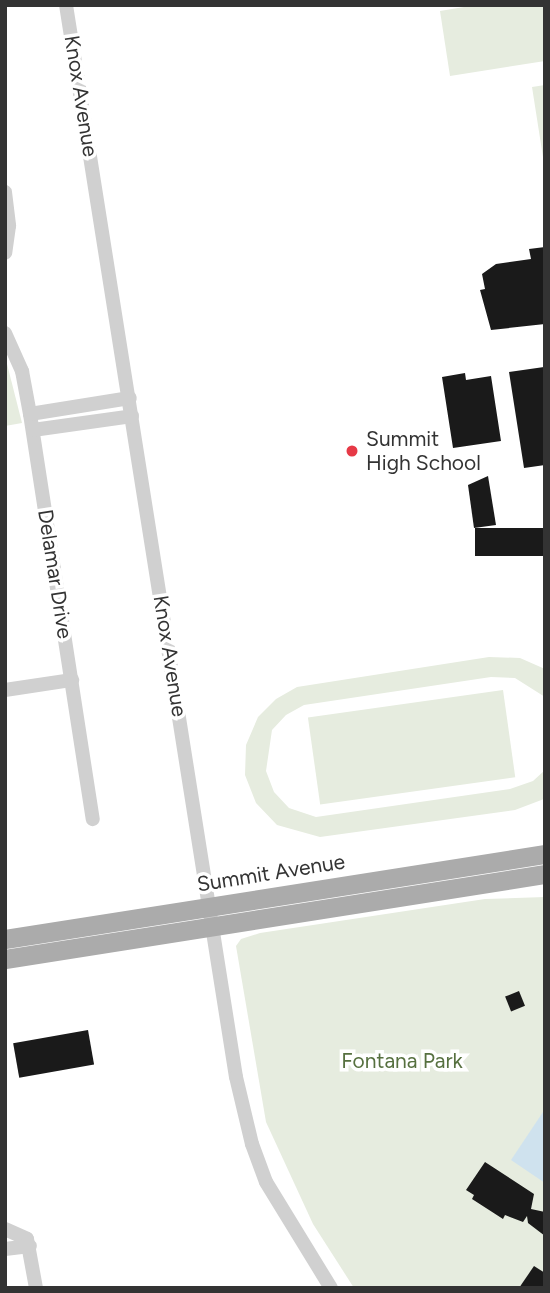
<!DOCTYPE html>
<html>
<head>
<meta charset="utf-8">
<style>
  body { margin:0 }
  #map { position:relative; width:550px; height:1293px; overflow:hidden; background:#fff; font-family:Figtree,sans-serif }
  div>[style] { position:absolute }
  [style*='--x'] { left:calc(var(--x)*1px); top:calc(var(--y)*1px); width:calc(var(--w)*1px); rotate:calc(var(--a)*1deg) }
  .green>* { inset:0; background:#e6ecdf; transform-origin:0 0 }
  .water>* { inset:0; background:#cfe2ee }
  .building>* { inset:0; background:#1a1a1a; transform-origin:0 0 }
  .minor>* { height:14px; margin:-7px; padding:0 7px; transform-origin:7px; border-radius:7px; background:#d0d0d0 }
  .major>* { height:19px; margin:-9.5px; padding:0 9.5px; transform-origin:9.5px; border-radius:9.5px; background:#ababab }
  .dots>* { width:19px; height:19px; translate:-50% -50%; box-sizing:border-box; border:4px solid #fff; border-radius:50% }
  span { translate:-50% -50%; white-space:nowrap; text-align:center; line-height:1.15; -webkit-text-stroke:7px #fff; paint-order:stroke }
  .street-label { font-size:21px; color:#333 }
  .poi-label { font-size:21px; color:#333 }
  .left { translate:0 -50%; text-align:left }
  .park-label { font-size:21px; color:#56703f }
  .frame { position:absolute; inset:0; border:7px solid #333; pointer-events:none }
</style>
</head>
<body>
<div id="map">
  <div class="green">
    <i style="clip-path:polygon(476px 5px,545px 5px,545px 61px,450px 76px,440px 11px)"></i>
    <i style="clip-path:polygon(545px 85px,543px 127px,545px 170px,532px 87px)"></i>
    <i style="clip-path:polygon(5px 356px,22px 423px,5px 426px)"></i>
    <i style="clip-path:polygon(489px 657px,520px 658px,545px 669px,545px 697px,515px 678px,491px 677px,304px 705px,286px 715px,272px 730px,266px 771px,274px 792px,289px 808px,316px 817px,510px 789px,533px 781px,545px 770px,544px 799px,515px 810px,320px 837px,277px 825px,256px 803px,245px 775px,246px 745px,258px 717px,276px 699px,297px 687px)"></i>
    <i style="left:503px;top:690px;width:88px;height:197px;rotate:82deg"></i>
    <i style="clip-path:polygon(545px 897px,545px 1288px,354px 1288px,313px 1224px,266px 1122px,236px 946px,241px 939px,260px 933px,485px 899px)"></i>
  </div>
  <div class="water">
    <i style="clip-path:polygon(545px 1109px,545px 1183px,511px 1160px)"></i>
  </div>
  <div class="building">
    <i style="clip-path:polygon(545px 247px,545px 324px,491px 330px,480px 290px,485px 289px,482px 274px,496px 264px,531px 259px,529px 249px)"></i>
    <i style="clip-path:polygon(544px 367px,545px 465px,524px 468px,509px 372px)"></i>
    <i style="clip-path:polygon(465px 373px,466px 380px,491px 376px,501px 441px,453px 448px,442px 377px)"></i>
    <i style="clip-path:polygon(488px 476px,496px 525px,474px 528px,468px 485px)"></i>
    <i style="left:545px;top:528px;width:28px;height:70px;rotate:90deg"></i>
    <i style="left:519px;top:991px;width:16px;height:15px;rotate:68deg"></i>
    <i style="left:88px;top:1030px;width:35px;height:76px;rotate:80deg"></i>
    <i style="clip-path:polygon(485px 1162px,534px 1194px,531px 1209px,545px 1212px,545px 1236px,528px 1223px,527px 1216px,523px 1222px,505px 1215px,503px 1219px,472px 1199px,474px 1195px,466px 1190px)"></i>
    <i style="clip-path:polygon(534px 1266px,545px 1273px,545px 1288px,519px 1288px)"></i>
  </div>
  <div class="minor">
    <i style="--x:66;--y:5;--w:1085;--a:80.99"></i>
    <i style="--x:236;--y:1077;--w:69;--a:76.6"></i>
    <i style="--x:252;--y:1144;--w:40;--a:69.8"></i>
    <i style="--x:266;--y:1182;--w:124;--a:58.5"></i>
    <i style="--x:5;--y:192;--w:34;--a:83"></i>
    <i style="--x:9;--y:226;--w:27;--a:98"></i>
    <i style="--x:5;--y:333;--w:42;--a:65.9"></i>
    <i style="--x:22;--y:371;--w:44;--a:79.5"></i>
    <i style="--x:30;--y:414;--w:410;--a:81.2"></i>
    <i style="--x:30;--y:414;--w:101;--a:-9.1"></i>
    <i style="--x:33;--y:430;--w:100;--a:-8"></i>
    <i style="--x:5;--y:690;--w:68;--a:-8.5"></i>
    <i style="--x:5;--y:1229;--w:24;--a:24"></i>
    <i style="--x:27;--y:1239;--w:50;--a:79.6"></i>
    <i style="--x:5;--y:1249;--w:25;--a:-7"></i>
  </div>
  <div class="major">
    <i style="--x:5;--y:939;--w:547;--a:-8.95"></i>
    <i style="--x:5;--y:959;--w:547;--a:-8.95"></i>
  </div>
  <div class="dots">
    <i style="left:352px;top:451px;background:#e63946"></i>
  </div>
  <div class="street-label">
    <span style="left:81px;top:96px;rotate:81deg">Knox Avenue</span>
    <span style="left:55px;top:574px;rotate:81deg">Delamar Drive</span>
    <span style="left:170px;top:656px;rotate:81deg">Knox Avenue</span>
    <span style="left:271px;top:873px;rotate:-9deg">Summit Avenue</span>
  </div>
  <div class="poi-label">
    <span class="left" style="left:366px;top:451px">Summit<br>High School</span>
  </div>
  <div class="park-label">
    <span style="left:402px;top:1061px">Fontana Park</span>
  </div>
  <div class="frame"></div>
</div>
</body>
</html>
